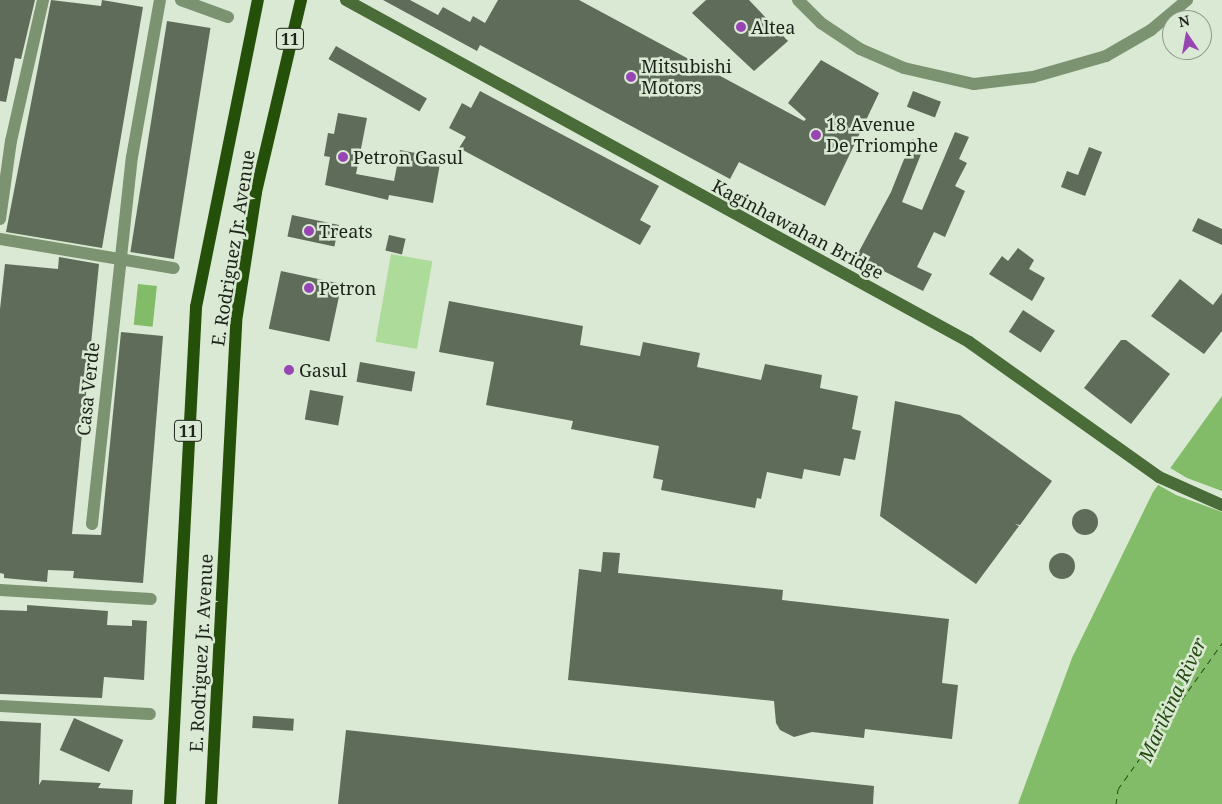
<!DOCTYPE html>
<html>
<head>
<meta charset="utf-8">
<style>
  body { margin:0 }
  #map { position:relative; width:1222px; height:804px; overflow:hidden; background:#dae9d3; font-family:"Noto Serif",serif }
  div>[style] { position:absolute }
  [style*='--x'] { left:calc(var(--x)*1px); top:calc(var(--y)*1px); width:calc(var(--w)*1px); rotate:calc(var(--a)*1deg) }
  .green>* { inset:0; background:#addb9a; transform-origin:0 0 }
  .water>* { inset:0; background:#83bc69; transform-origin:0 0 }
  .pier>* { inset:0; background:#dae9d3 }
  .ferry>* { height:1px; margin-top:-0.5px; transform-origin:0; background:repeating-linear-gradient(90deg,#254a11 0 6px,transparent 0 11px) }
  .building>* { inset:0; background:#5e6c59; transform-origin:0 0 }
  .round { border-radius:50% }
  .minor>* { height:12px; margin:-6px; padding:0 6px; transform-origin:6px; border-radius:6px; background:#7b9371 }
  .secondary>* { height:12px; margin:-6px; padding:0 6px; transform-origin:6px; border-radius:6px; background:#496c39 }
  .primary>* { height:12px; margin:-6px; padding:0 6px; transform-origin:6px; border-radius:6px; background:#255009 }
  .dots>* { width:14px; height:14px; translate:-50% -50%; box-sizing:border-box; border:2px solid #dae9d3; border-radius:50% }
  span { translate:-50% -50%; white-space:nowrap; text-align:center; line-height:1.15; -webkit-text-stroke:5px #dae9d3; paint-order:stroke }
  .shield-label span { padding:1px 4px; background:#dae9d3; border:1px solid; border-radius:4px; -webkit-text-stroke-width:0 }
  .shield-label { font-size:16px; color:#1d231b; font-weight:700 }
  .poi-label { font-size:18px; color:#1d231b }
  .left { translate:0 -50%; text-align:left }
  .street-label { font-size:18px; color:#1d231b }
  .water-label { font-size:19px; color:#254a11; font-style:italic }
  .north { position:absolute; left:1162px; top:10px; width:50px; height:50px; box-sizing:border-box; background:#dae9d3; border:1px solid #8e9a89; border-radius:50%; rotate:348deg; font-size:14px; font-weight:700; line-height:20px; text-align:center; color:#1d231b }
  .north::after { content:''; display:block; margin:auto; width:18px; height:22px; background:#9845b4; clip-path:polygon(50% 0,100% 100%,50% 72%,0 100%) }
</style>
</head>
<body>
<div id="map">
  <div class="green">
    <i style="left:391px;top:254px;width:42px;height:89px;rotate:10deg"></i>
  </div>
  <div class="water">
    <i style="left:138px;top:284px;width:19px;height:41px;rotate:6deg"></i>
    <i style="clip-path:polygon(1222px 396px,1222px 804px,1018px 804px,1072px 658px,1153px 492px)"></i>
  </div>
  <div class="pier">
    <i style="clip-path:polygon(1167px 466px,1187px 478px,1222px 491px,1222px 512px,1176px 495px,1155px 483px)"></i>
  </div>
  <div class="ferry">
    <i style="--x:1116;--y:804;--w:15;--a:-82"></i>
    <i style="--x:1118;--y:789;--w:179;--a:-54.5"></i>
  </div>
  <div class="building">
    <i style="clip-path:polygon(0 0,35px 0,21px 59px,15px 58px,6px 102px,0 101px)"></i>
    <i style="clip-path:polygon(51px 0,101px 6px,102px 0,143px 7px,102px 248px,6px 232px)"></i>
    <i style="clip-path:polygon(383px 0,410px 0,438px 15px,443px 7px,470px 22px,473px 16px,485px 23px,498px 0,579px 0,804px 121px,806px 119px,788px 103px,821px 60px,879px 93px,825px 206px,739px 162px,730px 179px,480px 45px,477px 51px)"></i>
    <i style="clip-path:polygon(706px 0,749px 0,788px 41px,754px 71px,692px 13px)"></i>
    <i style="left:167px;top:21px;width:44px;height:234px;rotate:9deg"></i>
    <i style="left:336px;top:46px;width:105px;height:15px;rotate:30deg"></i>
    <i style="clip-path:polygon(480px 91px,659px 186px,640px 220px,651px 226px,640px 245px,459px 148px,466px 137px,449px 128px,462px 103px,471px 108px)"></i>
    <i style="left:913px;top:91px;width:30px;height:17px;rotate:21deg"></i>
    <i style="clip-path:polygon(338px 113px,367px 118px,356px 174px,394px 181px,400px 150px,441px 158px,433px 203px,389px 195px,388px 200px,325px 185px,330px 157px,324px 156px,328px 133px,334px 134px)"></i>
    <i style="clip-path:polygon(955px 132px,969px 137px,959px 159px,967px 163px,955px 186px,965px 191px,945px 237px,934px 232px,917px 267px,932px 274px,923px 291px,856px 257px,891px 192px,912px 139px,925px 144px,902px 202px,922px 210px)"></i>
    <i style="clip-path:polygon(1089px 147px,1102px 152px,1085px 196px,1061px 187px,1067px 171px,1078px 175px)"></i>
    <i style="left:292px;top:215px;width:48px;height:22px;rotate:12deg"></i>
    <i style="clip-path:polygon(1198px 218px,1222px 229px,1222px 245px,1192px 231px)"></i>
    <i style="left:389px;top:235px;width:17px;height:16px;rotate:13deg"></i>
    <i style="clip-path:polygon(1018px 248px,1034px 260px,1029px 269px,1045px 278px,1032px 301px,989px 274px,1002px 256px,1008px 261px)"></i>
    <i style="clip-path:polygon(59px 257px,99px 264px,72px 534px,101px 535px,121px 332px,163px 336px,143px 583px,73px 578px,74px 571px,48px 570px,47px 582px,4px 578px,4px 574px,0 573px,0 309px,5px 264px,58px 269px)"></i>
    <i style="left:281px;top:271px;width:62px;height:59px;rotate:12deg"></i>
    <i style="clip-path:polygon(1180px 279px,1213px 305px,1222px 293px,1222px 331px,1204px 354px,1151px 316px)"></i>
    <i style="clip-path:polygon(449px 301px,583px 326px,580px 345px,640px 356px,643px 342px,700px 353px,697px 367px,761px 380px,765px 364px,822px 375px,820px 388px,858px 396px,852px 429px,861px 431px,855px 460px,844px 458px,840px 476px,804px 469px,802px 479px,767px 472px,761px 499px,757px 498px,755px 508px,661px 490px,663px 480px,653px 478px,659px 446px,571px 429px,573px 421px,486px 405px,494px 362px,439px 352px)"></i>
    <i style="left:1023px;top:310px;width:38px;height:26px;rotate:33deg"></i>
    <i style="clip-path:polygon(1121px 340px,1126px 340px,1170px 374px,1131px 424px,1084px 388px)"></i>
    <i style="left:360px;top:362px;width:56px;height:20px;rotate:10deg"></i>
    <i style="left:310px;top:390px;width:34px;height:30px;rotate:10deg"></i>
    <i style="clip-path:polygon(895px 401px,960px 415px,1052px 481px,1020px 525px,1015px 524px,1019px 526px,976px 584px,880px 516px)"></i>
    <i class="round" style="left:1072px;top:509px;width:26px;height:26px"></i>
    <i style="clip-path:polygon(603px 552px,620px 553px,618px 573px,783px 590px,782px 600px,949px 619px,942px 683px,958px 685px,952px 739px,865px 729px,864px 738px,812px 732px,794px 737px,780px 730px,776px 723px,774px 701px,568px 680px,579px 569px,601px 572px)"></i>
    <i class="round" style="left:1049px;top:553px;width:26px;height:26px"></i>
    <i style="clip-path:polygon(27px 605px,108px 611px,107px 625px,132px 626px,132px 620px,147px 621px,144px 680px,104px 677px,102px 698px,0 694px,0 610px,27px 611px)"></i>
    <i style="left:253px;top:716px;width:41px;height:12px;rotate:4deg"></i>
    <i style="left:74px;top:718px;width:54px;height:35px;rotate:24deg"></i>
    <i style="clip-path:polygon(0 721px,41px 723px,39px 785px,42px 780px,101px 783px,98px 788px,133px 790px,132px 804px,0 804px)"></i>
    <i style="clip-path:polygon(346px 730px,874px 786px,873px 804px,338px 804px)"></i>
  </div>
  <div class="minor">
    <i style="--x:181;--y:0;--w:50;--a:19.9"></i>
    <i style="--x:798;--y:0;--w:33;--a:45"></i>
    <i style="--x:821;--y:23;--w:47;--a:33.7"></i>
    <i style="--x:860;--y:49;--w:48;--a:23.4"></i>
    <i style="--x:904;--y:68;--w:72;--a:12.9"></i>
    <i style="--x:974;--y:84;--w:59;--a:-6.8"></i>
    <i style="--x:1033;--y:77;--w:76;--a:-16"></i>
    <i style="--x:1106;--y:56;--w:52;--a:-30"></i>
    <i style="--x:1151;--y:30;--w:47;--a:-39.8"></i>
    <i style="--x:0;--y:219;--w:79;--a:-82"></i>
    <i style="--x:11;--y:141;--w:145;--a:-77.2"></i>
    <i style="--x:0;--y:239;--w:176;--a:9.5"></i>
    <i style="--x:92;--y:524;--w:369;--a:-83.8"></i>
    <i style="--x:132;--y:157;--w:159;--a:-79.9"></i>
    <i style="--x:0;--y:590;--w:151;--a:3.4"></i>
    <i style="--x:0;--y:706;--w:150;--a:3.1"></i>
  </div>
  <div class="secondary">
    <i style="--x:346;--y:0;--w:711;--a:28.76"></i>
    <i style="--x:969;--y:342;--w:233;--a:35.4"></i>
    <i style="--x:1159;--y:477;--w:69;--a:24"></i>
  </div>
  <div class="primary">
    <i style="--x:170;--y:804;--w:498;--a:-87"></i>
    <i style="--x:196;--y:307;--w:313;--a:-78.6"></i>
    <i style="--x:211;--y:804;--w:490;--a:-87"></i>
    <i style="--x:237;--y:315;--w:124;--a:-81.2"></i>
    <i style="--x:256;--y:192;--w:197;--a:-76.8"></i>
  </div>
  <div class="dots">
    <i style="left:741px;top:27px;background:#9845b4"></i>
    <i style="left:631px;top:77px;background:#9845b4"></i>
    <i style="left:816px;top:135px;background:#9845b4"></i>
    <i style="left:343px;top:157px;background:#9845b4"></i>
    <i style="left:309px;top:231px;background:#9845b4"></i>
    <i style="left:309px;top:288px;background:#9845b4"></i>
    <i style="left:289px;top:370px;background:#9845b4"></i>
  </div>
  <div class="shield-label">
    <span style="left:290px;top:39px">11</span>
    <span style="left:188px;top:431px">11</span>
  </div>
  <div class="poi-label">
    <span class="left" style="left:751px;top:27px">Altea</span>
    <span class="left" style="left:641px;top:77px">Mitsubishi<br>Motors</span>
    <span class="left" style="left:826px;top:135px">18 Avenue<br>De Triomphe</span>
    <span class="left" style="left:353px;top:157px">Petron Gasul</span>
    <span class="left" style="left:319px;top:231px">Treats</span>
    <span class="left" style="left:319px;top:288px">Petron</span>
    <span class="left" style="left:299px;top:370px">Gasul</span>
  </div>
  <div class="street-label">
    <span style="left:798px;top:229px;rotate:28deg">Kaginhawahan Bridge</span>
    <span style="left:233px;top:248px;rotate:-81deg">E. Rodriguez Jr. Avenue</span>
    <span style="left:88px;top:389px;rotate:-84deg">Casa Verde</span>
    <span style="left:201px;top:653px;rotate:-87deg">E. Rodriguez Jr. Avenue</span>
  </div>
  <div class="water-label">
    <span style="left:1173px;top:700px;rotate:-65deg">Marikina River</span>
  </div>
  <div class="north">N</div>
</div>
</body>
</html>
